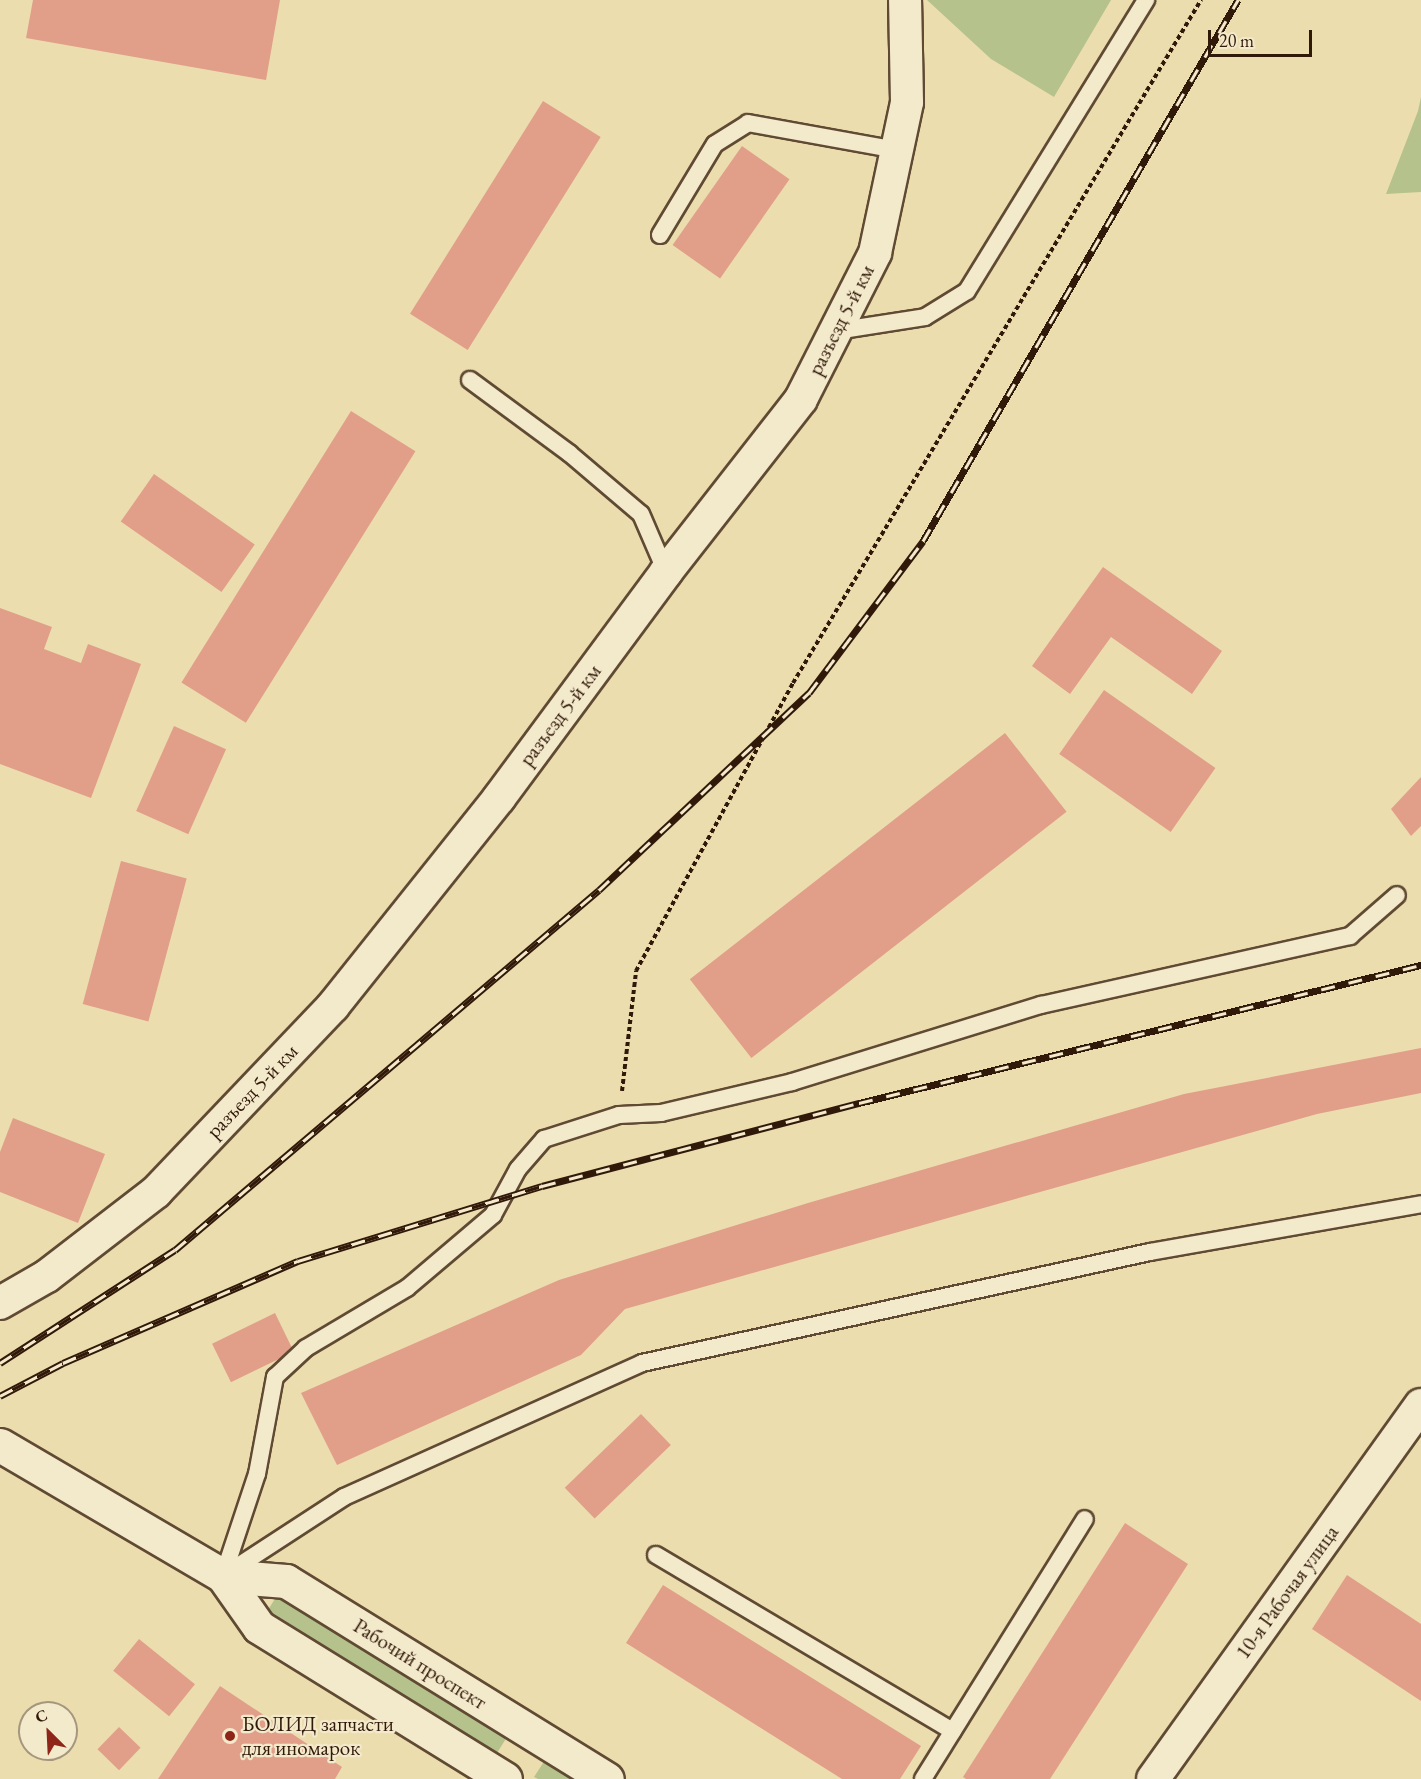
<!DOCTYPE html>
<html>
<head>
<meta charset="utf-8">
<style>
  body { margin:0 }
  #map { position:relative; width:1421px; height:1779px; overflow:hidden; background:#ecddaf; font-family:"EB Garamond",serif }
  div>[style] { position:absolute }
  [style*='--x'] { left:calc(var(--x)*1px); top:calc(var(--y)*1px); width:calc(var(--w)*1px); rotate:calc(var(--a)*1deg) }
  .green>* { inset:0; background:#b6c28c; transform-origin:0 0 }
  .building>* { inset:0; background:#e19f8a; transform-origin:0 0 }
  .path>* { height:4px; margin-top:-2px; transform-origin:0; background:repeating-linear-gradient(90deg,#31190a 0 4.5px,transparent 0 7.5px) }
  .roads { filter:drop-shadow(2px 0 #604a33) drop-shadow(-2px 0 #604a33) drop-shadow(0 2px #604a33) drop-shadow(0 -2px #604a33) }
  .service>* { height:16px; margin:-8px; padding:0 8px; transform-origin:8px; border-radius:8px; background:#f3e9cb }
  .minor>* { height:32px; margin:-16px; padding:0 16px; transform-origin:16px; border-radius:16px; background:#f3e9cb }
  .tertiary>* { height:33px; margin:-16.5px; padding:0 16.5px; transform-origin:16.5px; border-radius:16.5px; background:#f3e9cb }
  .rail>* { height:7px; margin-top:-3.5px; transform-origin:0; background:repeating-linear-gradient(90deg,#f3e9cb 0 14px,#31190a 0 28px); box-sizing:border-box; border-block:2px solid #31190a }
  .dots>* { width:16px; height:16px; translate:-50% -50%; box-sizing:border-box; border:3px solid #f3e9cb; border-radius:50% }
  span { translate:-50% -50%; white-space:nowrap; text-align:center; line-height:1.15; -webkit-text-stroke:4.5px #f3e9cb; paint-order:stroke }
  .street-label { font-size:21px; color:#31190a }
  .poi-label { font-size:21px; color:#31190a }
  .left { translate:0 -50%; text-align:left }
  .north { position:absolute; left:18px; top:1701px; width:60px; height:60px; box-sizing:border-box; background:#f3e9cb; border:2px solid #a5967e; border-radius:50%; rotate:336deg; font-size:16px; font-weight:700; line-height:24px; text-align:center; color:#31190a }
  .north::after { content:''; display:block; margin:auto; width:21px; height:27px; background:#8f2418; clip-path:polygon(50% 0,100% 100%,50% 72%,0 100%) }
  .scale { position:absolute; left:1208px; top:30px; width:104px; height:27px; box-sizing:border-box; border:3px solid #31190a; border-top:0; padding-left:8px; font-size:18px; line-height:21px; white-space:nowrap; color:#31190a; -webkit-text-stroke:4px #f3e9cb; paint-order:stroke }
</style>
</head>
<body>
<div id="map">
  <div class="green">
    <i style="clip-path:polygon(927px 0,1111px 0,1054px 97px,991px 59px)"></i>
    <i style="clip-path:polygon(1421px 97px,1421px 192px,1386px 194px,1418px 111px)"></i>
    <i style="left:278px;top:1594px;width:270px;height:19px;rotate:32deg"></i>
    <i style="clip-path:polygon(545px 1760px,575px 1779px,538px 1779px,534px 1777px)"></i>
  </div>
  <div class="building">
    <i style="clip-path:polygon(33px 0,280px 0,266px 80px,26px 38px)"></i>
    <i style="left:543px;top:101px;width:68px;height:251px;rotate:32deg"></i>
    <i style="left:742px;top:146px;width:58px;height:121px;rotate:35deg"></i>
    <i style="left:351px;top:411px;width:76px;height:320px;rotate:32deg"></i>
    <i style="left:154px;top:474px;width:123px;height:58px;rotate:35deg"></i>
    <i style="clip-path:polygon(1103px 567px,1222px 651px,1192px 694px,1111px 637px,1070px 694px,1032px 666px)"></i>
    <i style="clip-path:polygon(0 608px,52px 627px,44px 649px,81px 663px,88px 644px,141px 664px,91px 798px,0 764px)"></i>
    <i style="left:1104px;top:690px;width:136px;height:78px;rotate:35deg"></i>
    <i style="left:174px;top:726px;width:57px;height:93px;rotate:24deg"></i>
    <i style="left:1005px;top:733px;width:100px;height:400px;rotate:52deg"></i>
    <i style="clip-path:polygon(1421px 777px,1421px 826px,1411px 836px,1391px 809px)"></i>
    <i style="left:121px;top:861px;width:68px;height:148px;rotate:15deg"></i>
    <i style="clip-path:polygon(1421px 1048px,1421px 1093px,1317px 1114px,625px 1309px,581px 1355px,337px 1465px,301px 1393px,559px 1280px,808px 1203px,1184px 1094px)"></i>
    <i style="clip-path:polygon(13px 1118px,105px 1154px,78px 1223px,0 1192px,0 1152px)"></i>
    <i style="left:275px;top:1313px;width:43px;height:70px;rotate:64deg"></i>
    <i style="left:641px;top:1414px;width:43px;height:106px;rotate:46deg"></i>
    <i style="clip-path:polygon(1125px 1523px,1188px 1564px,1050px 1779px,966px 1779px,963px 1777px)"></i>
    <i style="clip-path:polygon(1347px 1575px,1421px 1624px,1421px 1701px,1312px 1629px)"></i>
    <i style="clip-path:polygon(663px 1585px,921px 1746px,900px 1779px,842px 1779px,626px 1643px)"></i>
    <i style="left:139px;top:1639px;width:72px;height:41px;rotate:39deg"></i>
    <i style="clip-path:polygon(220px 1686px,342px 1767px,335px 1779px,158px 1779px)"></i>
    <i style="left:119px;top:1727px;width:30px;height:31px;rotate:44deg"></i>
  </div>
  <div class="path">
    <i style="--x:622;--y:1091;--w:121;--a:-83.3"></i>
    <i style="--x:636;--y:971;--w:328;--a:-61.4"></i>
    <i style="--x:793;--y:683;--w:796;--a:-59.15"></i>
  </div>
  <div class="roads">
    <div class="service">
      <i style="--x:660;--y:235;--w:106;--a:-58.9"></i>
      <i style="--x:715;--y:144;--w:39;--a:-32"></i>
      <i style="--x:748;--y:123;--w:151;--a:10.3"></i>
      <i style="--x:836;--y:331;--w:90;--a:-8.9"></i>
      <i style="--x:925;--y:317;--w:49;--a:-31.8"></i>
      <i style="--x:967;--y:291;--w:342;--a:-58.4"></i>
      <i style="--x:470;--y:380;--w:123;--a:36.4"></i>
      <i style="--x:569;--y:453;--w:94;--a:40.3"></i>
      <i style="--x:641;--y:514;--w:63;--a:66.7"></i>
      <i style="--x:656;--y:1555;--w:345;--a:30.7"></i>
      <i style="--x:229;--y:1572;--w:137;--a:-33.1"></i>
      <i style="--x:344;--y:1497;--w:327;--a:-24.2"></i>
      <i style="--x:642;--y:1363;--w:520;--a:-12.33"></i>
      <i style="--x:1150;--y:1252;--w:275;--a:-10"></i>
      <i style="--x:223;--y:1576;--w:108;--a:-71.6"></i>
      <i style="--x:257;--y:1474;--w:99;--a:-79.5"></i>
      <i style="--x:275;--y:1377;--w:42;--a:-43.1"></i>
      <i style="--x:306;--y:1348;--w:117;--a:-30.7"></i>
      <i style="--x:407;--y:1288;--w:113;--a:-40.3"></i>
      <i style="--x:493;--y:1215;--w:52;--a:-61.5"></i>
      <i style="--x:518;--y:1169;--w:40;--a:-49"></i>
      <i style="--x:544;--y:1139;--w:79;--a:-17.7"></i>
      <i style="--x:619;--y:1115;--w:42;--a:-2.7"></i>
      <i style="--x:661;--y:1113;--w:135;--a:-13.3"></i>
      <i style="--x:792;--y:1082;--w:261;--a:-17.2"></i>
      <i style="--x:1041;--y:1005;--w:317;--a:-12.6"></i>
      <i style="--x:1350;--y:936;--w:62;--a:-41.1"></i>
      <i style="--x:923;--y:1779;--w:306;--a:-58.1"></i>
    </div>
    <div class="minor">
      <i style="--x:0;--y:1303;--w:54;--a:-29.9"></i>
      <i style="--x:47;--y:1276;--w:138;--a:-37.6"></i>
      <i style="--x:156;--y:1192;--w:257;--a:-46.4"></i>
      <i style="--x:333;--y:1006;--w:266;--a:-51.4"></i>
      <i style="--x:499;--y:798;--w:281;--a:-53.5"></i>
      <i style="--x:666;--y:572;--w:219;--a:-52"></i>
      <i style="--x:801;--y:399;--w:164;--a:-63.1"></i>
      <i style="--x:875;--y:253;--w:154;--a:-78"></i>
      <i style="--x:907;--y:102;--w:102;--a:-91.1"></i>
      <i style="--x:1153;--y:1779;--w:460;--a:-54.4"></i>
    </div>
    <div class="tertiary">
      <i style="--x:0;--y:1445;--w:259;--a:30.4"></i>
      <i style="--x:223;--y:1576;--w:62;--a:54.8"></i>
      <i style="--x:259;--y:1627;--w:289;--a:31.7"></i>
      <i style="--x:223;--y:1576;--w:63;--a:4.5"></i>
      <i style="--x:286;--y:1581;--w:377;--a:31.7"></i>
    </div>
  </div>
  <div class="rail">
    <i style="--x:0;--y:1363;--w:208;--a:-32.9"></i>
    <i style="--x:175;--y:1250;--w:556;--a:-40.33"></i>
    <i style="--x:599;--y:890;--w:288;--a:-43.2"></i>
    <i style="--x:809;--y:693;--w:190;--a:-53.1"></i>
    <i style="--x:923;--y:541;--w:626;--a:-59.79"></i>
    <i style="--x:0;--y:1396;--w:71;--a:-27.6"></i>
    <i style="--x:63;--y:1363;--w:256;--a:-23.5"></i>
    <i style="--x:298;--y:1261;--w:255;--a:-17.1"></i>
    <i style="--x:542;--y:1186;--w:328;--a:-14.7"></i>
    <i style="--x:859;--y:1103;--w:579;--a:-13.8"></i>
  </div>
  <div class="dots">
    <i style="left:230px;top:1736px;background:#8f2418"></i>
  </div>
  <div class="street-label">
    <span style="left:841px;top:320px;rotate:-63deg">разъезд 5-й км</span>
    <span style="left:560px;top:715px;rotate:-53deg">разъезд 5-й км</span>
    <span style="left:252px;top:1091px;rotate:-46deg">разъезд 5-й км</span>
    <span style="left:1287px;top:1592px;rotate:-54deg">10-я Рабочая улица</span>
    <span style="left:420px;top:1664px;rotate:32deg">Рабочий проспект</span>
  </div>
  <div class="poi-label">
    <span class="left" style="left:242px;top:1736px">БОЛИД запчасти<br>для иномарок</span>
  </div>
  <div class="north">С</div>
  <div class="scale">20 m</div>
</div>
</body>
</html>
